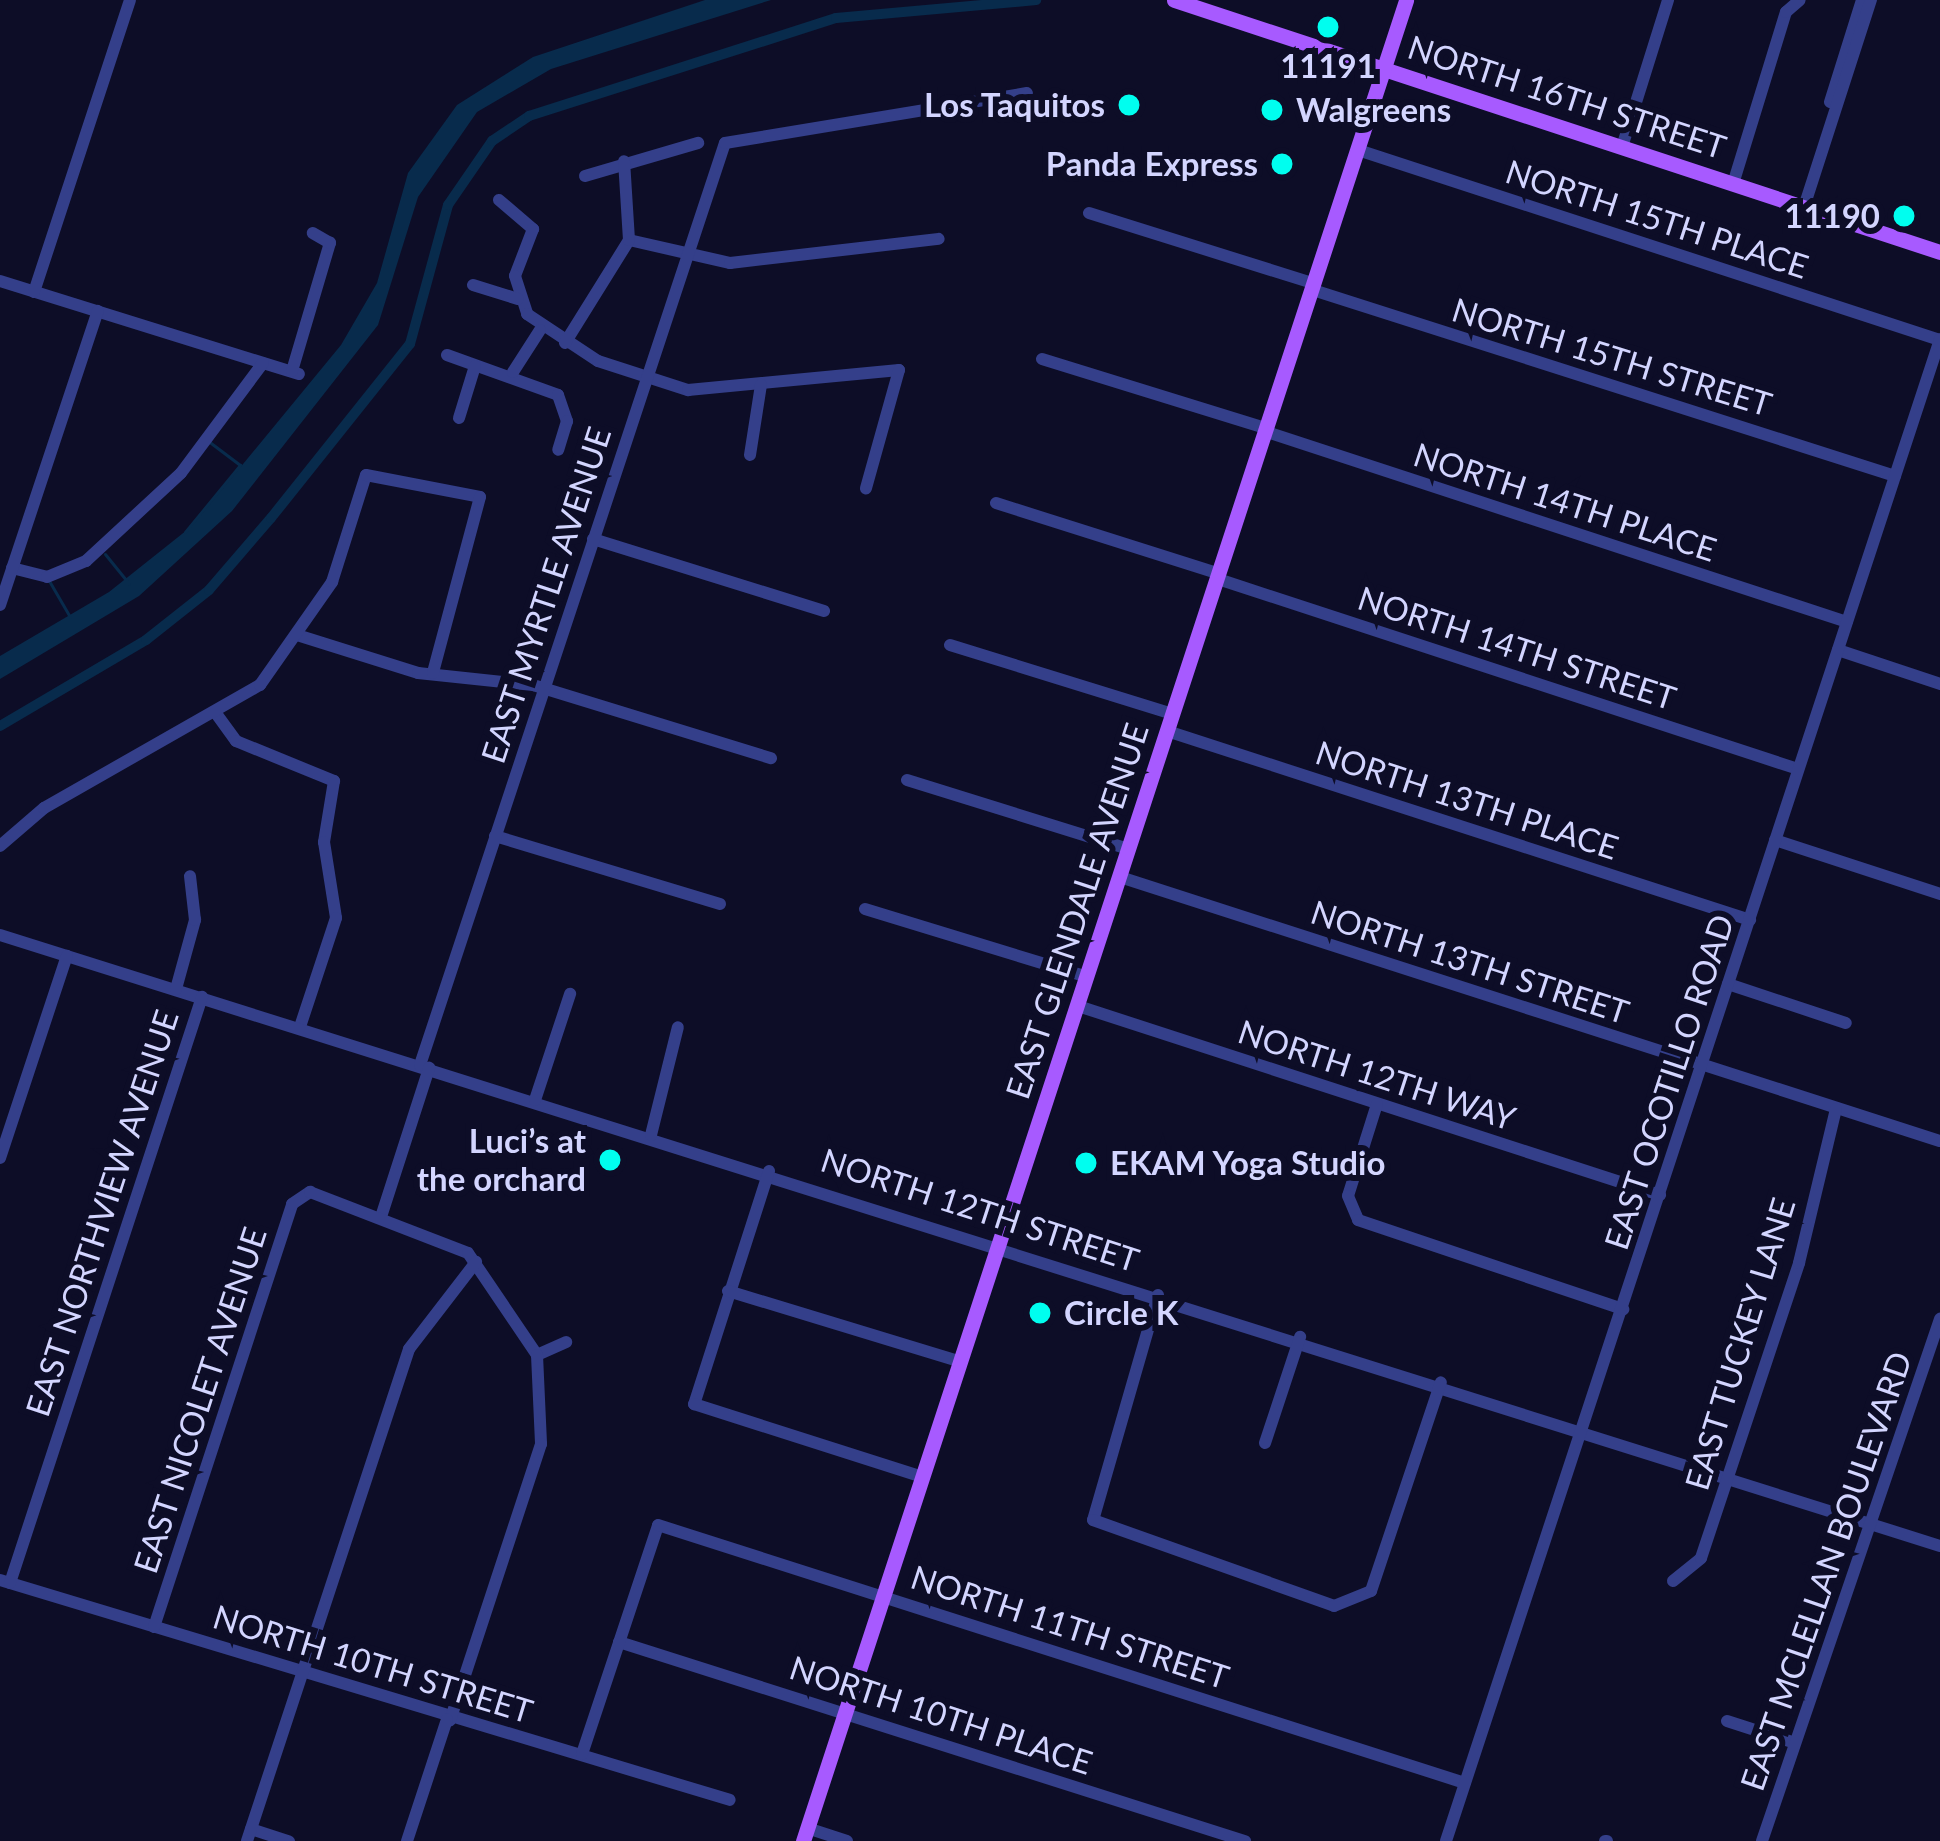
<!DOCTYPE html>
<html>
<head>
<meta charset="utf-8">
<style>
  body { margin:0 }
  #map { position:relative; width:1940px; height:1841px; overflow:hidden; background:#0d0d27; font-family:Lato,sans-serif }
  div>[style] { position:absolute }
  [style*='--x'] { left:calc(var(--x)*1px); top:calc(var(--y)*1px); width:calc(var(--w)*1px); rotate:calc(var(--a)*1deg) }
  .water>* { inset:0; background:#082b4c }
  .stream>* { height:3px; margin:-1.5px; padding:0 1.5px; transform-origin:1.5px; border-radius:1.5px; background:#082b4c }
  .canal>* { height:10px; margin:-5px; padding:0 5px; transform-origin:5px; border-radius:5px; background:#082b4c }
  .minor>* { height:12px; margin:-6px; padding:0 6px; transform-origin:6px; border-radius:6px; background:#343f8a }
  .major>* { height:15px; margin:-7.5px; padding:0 7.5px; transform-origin:7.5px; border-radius:7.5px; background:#a75aff }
  .dots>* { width:33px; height:33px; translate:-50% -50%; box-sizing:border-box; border:6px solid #0d0d27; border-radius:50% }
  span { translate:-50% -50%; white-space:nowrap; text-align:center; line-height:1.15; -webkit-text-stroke:12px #0d0d27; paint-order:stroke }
  .poi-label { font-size:33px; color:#d3d5ff; font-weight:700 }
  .right { translate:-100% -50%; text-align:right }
  .left { translate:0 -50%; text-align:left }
  .street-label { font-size:33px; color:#d3d5ff }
</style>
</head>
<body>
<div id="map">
  <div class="water">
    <i style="clip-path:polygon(705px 0,771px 0,551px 69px,477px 112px,418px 197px,378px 325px,232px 511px,139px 596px,0 679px,0 656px,109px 592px,192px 526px,341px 345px,377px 283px,408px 173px,457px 105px,533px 57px)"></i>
  </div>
  <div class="stream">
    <i style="--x:185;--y:532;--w:87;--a:-50.6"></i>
    <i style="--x:240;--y:465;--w:39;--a:-143"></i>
    <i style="--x:105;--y:554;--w:38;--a:51"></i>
    <i style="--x:48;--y:579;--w:44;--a:59.9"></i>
  </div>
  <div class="canal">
    <i style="--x:0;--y:726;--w:169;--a:-30.5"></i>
    <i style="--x:146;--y:640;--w:80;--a:-38.4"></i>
    <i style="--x:209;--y:590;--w:95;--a:-49.3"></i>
    <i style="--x:271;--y:518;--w:223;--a:-51.4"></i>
    <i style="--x:410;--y:344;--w:144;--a:-74.7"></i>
    <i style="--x:448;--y:205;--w:78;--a:-55.5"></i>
    <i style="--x:492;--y:141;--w:45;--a:-34"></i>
    <i style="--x:529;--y:116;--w:322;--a:-17.7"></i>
    <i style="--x:836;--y:18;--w:201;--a:-5.1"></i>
  </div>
  <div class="minor">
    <i style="--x:1830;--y:102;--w:107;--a:-72.6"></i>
    <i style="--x:1622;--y:147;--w:154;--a:-72.6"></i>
    <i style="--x:1358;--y:150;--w:612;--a:18.08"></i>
    <i style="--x:585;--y:176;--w:118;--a:-16.3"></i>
    <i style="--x:1733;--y:184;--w:180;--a:-72.9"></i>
    <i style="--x:1786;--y:12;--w:18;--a:-41"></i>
    <i style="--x:499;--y:200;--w:45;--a:40.5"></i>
    <i style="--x:533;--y:229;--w:50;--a:111"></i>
    <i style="--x:515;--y:276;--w:40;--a:72"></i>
    <i style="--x:527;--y:314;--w:85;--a:33.5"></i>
    <i style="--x:598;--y:361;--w:95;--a:17.9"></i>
    <i style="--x:688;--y:390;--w:212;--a:-5.4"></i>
    <i style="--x:899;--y:370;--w:123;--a:105.6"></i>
    <i style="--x:1804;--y:207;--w:218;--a:-72.1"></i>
    <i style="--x:1089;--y:213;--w:237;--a:17.4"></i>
    <i style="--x:629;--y:240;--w:104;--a:12.8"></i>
    <i style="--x:730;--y:263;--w:210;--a:-6.6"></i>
    <i style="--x:0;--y:281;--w:313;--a:17.3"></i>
    <i style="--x:473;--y:285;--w:47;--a:17.3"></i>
    <i style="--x:1313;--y:290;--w:611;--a:17.72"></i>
    <i style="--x:34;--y:292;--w:307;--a:-71.8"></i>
    <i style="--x:565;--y:343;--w:121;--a:-58.1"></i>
    <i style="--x:629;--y:240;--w:79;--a:-93.6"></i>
    <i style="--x:447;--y:355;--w:118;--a:19.8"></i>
    <i style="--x:558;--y:395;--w:28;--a:71"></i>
    <i style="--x:567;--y:421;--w:30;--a:107"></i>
    <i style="--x:1042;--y:359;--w:237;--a:17.2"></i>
    <i style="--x:292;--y:371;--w:134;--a:-73.5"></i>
    <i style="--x:330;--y:243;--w:20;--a:-150"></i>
    <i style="--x:513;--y:372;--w:50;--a:-57.3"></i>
    <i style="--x:459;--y:418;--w:54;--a:-72.9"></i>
    <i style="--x:1267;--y:432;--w:610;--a:18.14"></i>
    <i style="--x:750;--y:455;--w:71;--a:-81.1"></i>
    <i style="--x:996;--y:503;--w:235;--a:17.6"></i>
    <i style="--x:593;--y:539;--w:242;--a:17.3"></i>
    <i style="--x:12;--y:568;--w:36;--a:14"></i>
    <i style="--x:47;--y:577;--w:42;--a:-22.3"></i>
    <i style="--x:86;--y:561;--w:129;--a:-42.8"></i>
    <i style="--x:181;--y:473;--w:137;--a:-53.3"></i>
    <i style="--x:1218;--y:579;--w:610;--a:18.14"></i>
    <i style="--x:0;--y:605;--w:310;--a:-71.6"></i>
    <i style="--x:297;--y:635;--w:127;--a:17.4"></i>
    <i style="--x:418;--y:673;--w:116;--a:6"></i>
    <i style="--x:533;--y:685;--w:249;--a:17.1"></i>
    <i style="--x:950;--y:645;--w:233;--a:17.2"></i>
    <i style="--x:1838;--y:650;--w:108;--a:18.4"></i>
    <i style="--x:215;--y:712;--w:36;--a:54"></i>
    <i style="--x:236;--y:741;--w:106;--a:22.2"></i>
    <i style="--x:334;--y:781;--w:62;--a:99.3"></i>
    <i style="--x:324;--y:842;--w:77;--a:81"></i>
    <i style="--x:336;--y:918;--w:115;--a:108.3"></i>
    <i style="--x:1167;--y:731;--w:613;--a:17.96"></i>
    <i style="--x:907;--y:780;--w:232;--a:17.3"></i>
    <i style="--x:495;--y:836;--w:235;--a:16.8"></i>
    <i style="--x:1775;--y:840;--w:174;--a:18.1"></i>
    <i style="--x:0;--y:846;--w:58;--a:-40.8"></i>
    <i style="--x:44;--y:808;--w:249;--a:-29.7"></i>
    <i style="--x:260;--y:685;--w:126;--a:-55"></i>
    <i style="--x:332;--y:582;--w:112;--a:-72.4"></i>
    <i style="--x:366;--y:475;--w:116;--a:10.9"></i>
    <i style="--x:480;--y:497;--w:182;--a:105"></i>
    <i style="--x:1120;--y:877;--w:861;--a:17.85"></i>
    <i style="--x:865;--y:909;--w:232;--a:17"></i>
    <i style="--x:0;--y:935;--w:2034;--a:17.48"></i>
    <i style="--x:1728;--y:984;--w:124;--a:18.3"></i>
    <i style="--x:176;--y:989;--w:72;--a:-74.6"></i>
    <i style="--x:195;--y:920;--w:44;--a:-96.5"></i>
    <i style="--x:1078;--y:1006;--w:612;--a:17.99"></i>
    <i style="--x:420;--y:1065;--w:971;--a:-71.7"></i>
    <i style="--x:725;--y:143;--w:306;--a:-9.4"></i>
    <i style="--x:535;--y:1100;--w:112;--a:-71.7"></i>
    <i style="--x:1377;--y:1104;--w:96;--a:107.5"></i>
    <i style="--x:1348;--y:1196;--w:26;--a:67"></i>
    <i style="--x:1358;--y:1220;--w:280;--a:18.6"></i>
    <i style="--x:651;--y:1135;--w:111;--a:-76"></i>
    <i style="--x:0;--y:1158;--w:213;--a:-71.7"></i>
    <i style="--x:769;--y:1171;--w:245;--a:107.8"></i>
    <i style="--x:694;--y:1404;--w:240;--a:17.7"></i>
    <i style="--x:381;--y:1217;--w:157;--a:-72.1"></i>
    <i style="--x:728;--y:1291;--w:244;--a:16.9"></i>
    <i style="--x:1158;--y:1295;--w:234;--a:106.1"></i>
    <i style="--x:1093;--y:1520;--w:256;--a:19.6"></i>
    <i style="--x:1334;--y:1606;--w:40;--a:-22"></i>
    <i style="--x:1371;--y:1591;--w:220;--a:-71.5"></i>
    <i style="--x:537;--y:1355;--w:32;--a:-24"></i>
    <i style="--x:1265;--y:1443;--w:112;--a:-71.7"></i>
    <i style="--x:0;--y:1580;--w:762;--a:16.77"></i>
    <i style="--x:1673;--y:1581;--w:36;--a:-39"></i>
    <i style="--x:1701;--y:1558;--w:311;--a:-71.6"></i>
    <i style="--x:1799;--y:1263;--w:158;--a:-76.5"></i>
    <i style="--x:10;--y:1583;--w:617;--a:-71.86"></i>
    <i style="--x:154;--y:1627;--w:445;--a:-71.9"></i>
    <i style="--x:292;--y:1204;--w:22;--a:-34"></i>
    <i style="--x:310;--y:1192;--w:169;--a:21.1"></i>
    <i style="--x:468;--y:1253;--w:123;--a:55.9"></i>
    <i style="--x:537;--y:1355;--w:89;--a:87.4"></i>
    <i style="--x:541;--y:1444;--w:291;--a:108.2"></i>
    <i style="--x:619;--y:1642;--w:657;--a:17.64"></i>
    <i style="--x:1727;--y:1721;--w:71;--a:17.9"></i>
    <i style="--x:582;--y:1754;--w:241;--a:-71.6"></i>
    <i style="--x:658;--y:1525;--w:847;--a:17.73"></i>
    <i style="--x:807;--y:1828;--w:42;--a:18"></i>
    <i style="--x:251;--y:1829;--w:40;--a:18"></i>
    <i style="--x:247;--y:1841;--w:518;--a:-71.77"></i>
    <i style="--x:409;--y:1349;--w:110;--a:-52.4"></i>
    <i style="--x:407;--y:1841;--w:128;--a:-71.8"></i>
    <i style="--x:1446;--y:1841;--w:1581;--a:-71.79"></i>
    <i style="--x:1605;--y:1841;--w:2;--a:0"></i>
    <i style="--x:1762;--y:1841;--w:552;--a:-71.17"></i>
  </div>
  <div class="major">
    <i style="--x:1174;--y:0;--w:806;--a:18.21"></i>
    <i style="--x:803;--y:1841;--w:1937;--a:-71.86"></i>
  </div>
  <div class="dots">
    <i style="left:1328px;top:27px;background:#00feef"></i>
    <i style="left:1129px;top:105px;background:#00feef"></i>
    <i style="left:1272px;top:110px;background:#00feef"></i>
    <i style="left:1282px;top:164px;background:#00feef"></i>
    <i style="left:1904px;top:216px;background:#00feef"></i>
    <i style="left:610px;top:1160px;background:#00feef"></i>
    <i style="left:1086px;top:1163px;background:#00feef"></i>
    <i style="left:1040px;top:1313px;background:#00feef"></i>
  </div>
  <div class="poi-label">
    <span style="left:1328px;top:66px">11191</span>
    <span class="right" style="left:1105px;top:105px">Los Taquitos</span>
    <span class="left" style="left:1296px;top:110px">Walgreens</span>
    <span class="right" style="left:1258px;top:164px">Panda Express</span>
    <span class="right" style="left:1880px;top:216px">11190</span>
    <span class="right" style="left:586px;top:1160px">Luci’s at<br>the orchard</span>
    <span class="left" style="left:1110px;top:1163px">EKAM Yoga Studio</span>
    <span class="left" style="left:1064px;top:1313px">Circle K</span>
  </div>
  <div class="street-label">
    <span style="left:1567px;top:97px;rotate:18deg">NORTH 16TH STREET</span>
    <span style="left:1657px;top:219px;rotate:18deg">NORTH 15TH PLACE</span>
    <span style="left:1612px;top:357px;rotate:17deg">NORTH 15TH STREET</span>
    <span style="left:1565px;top:502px;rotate:18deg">NORTH 14TH PLACE</span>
    <span style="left:546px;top:595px;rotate:-72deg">EAST MYRTLE AVENUE</span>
    <span style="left:1517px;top:648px;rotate:18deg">NORTH 14TH STREET</span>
    <span style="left:1467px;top:800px;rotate:18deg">NORTH 13TH PLACE</span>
    <span style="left:1077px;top:911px;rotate:-72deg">EAST GLENDALE AVENUE</span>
    <span style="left:1470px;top:962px;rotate:18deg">NORTH 13TH STREET</span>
    <span style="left:1377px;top:1075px;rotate:18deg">NORTH 12TH WAY</span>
    <span style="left:1669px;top:1082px;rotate:-72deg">EAST OCOTILLO ROAD</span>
    <span style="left:980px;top:1210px;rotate:18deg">NORTH 12TH STREET</span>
    <span style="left:102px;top:1213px;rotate:-72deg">EAST NORTHVIEW AVENUE</span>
    <span style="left:1740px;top:1344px;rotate:-73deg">EAST TUCKEY LANE</span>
    <span style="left:200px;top:1400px;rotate:-72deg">EAST NICOLET AVENUE</span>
    <span style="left:1826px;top:1571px;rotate:-71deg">EAST MCLELLAN BOULEVARD</span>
    <span style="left:1070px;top:1627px;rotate:18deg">NORTH 11TH STREET</span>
    <span style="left:373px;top:1664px;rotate:17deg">NORTH 10TH STREET</span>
    <span style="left:941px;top:1715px;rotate:18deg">NORTH 10TH PLACE</span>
  </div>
</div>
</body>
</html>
